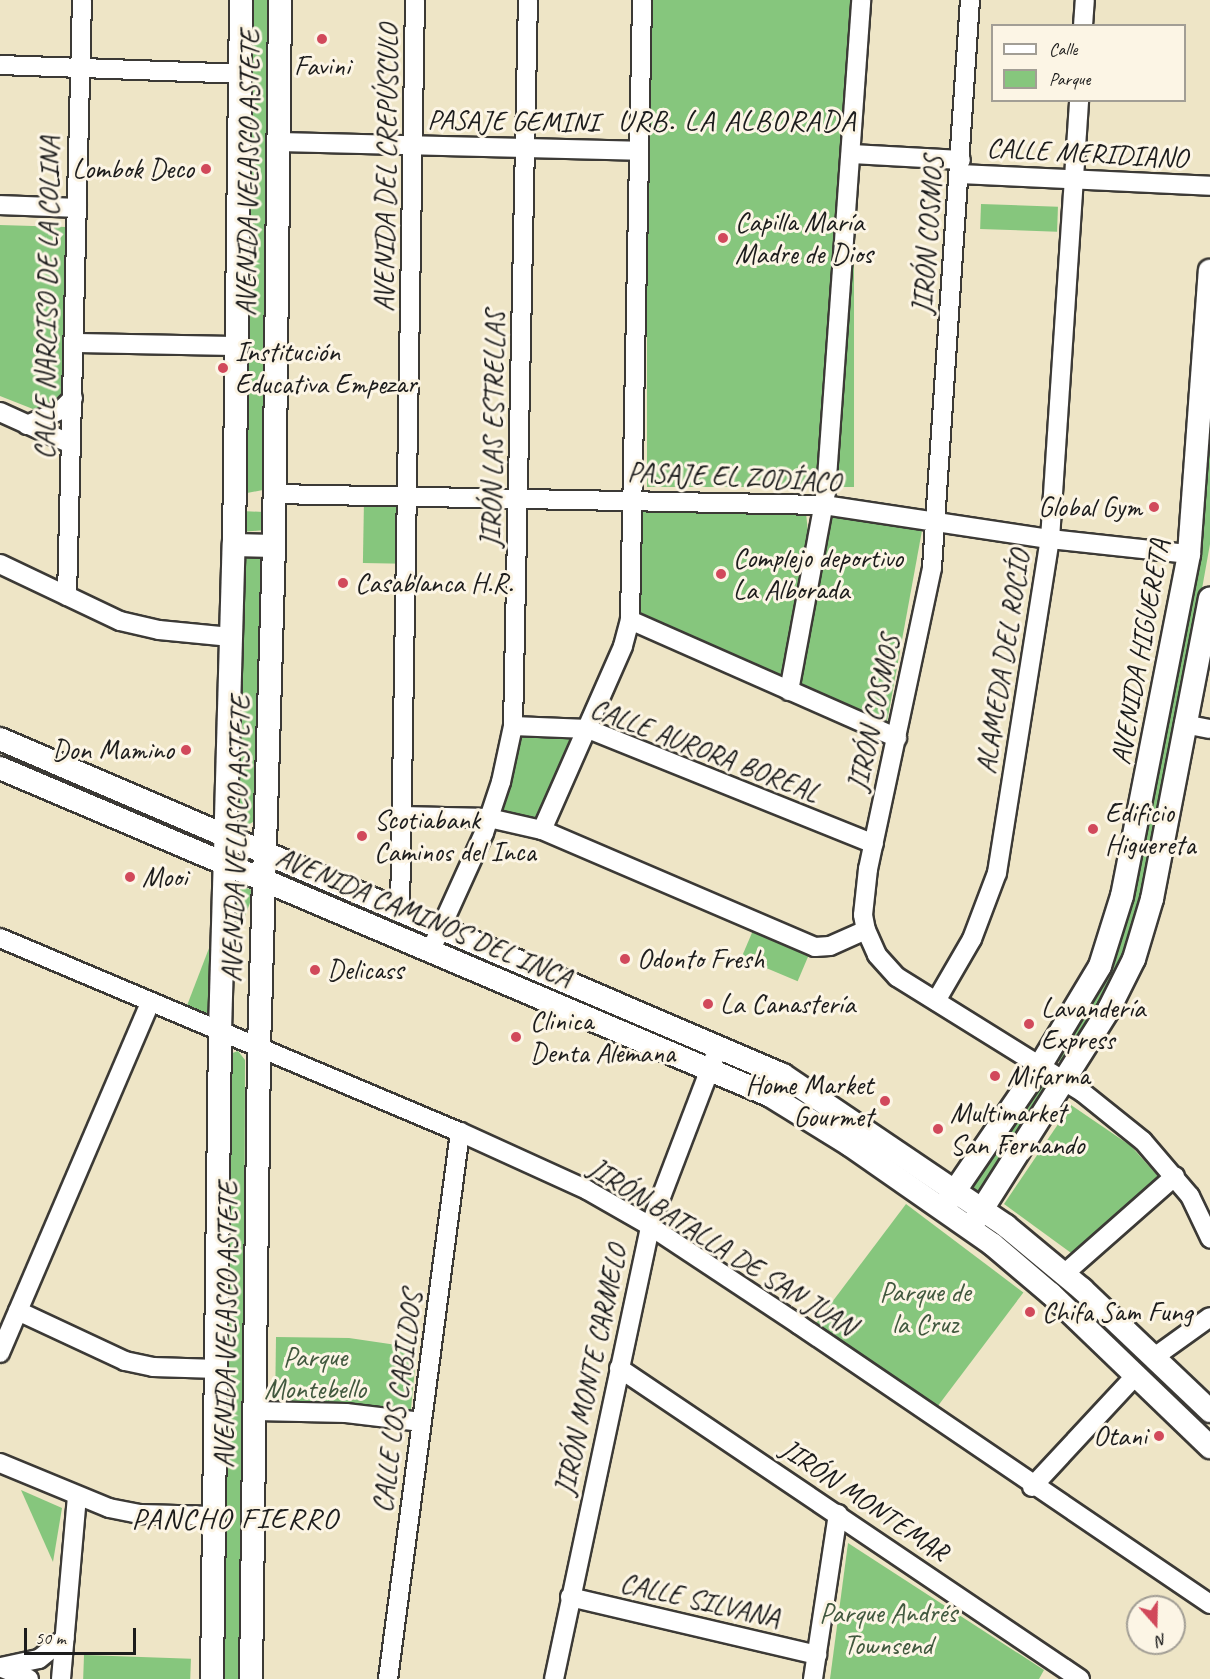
<!DOCTYPE html>
<html>
<head>
<meta charset="utf-8">
<style>
  body { margin:0 }
  #map { position:relative; width:1210px; height:1679px; overflow:hidden; background:#eee5c6; font-family:Caveat,sans-serif }
  div>[style] { position:absolute }
  [style*='--x'] { left:calc(var(--x)*1px); top:calc(var(--y)*1px); width:calc(var(--w)*1px); rotate:calc(var(--a)*1deg) }
  .green>* { inset:0; background:#86c67d; transform-origin:0 0 }
  .roads { filter:drop-shadow(2px 0 #3c3a36) drop-shadow(-2px 0 #3c3a36) drop-shadow(0 2px #3c3a36) drop-shadow(0 -2px #3c3a36) }
  .minor>* { height:18px; margin:-9px; padding:0 9px; transform-origin:9px; border-radius:9px; background:#fff }
  .major>* { height:22px; margin:-11px; padding:0 11px; transform-origin:11px; border-radius:11px; background:#fff }
  .dots>* { width:16px; height:16px; translate:-50% -50%; box-sizing:border-box; border:3px solid #fcf5e5; border-radius:50% }
  span { translate:-50% -50%; white-space:nowrap; text-align:center; line-height:1.15; -webkit-text-stroke:6px #fcf5e5; paint-order:stroke }
  .poi-label { font-size:28px; color:#1c1c1c }
  .right { translate:-100% -50%; text-align:right }
  .left { translate:0 -50%; text-align:left }
  .street-label { font-size:28px; color:#1c1c1c }
  .park-label { font-size:28px; color:#41583e }
  .neighbourhood-label { font-size:30px; color:#1c1c1c; letter-spacing:1.5px }
  .legend { position:absolute; left:991px; top:24px; width:195px; height:78px; box-sizing:border-box; background:#fcf5e5; border:2px solid #a29e95; margin:0; padding:8px 10px; list-style:none; font-size:18px; color:#1c1c1c }
  .legend li { display:flex; align-items:center; gap:12px; height:30px }
  .legend b { width:30px; border:2px solid #a29e95 }
  .north { position:absolute; left:1126px; top:1595px; width:60px; height:60px; box-sizing:border-box; background:#fcf5e5; border:2px solid #a29e95; border-radius:50%; rotate:160deg; font-size:16px; font-weight:700; line-height:24px; text-align:center; color:#1c1c1c }
  .north::after { content:''; display:block; margin:auto; width:21px; height:27px; background:#d1495b; clip-path:polygon(50% 0,100% 100%,50% 72%,0 100%) }
  .scale { position:absolute; left:24px; top:1628px; width:112px; height:27px; box-sizing:border-box; border:3px solid #1c1c1c; border-top:0; padding-left:8px; font-size:18px; line-height:21px; white-space:nowrap; color:#1c1c1c; -webkit-text-stroke:4px #fcf5e5; paint-order:stroke }
</style>
</head>
<body>
<div id="map">
  <div class="green">
    <i style="clip-path:polygon(248px 0,270px 0,263px 490px,247px 493px,242px 490px)"></i>
    <i style="left:647px;top:0;width:207px;height:487px"></i>
    <i style="left:981px;top:204px;width:77px;height:25px;rotate:2deg"></i>
    <i style="clip-path:polygon(0 225px,66px 227px,72px 241px,63px 397px,38px 411px,0 396px)"></i>
    <i style="clip-path:polygon(1210px 377px,1210px 544px,1159px 830px,1131px 955px,1064px 1063px,1054px 1059px,1105px 969px)"></i>
    <i style="left:364px;top:500px;width:41px;height:63px;rotate:1deg"></i>
    <i style="clip-path:polygon(635px 509px,806px 513px,808px 532px,815px 533px,786px 682px,637px 619px)"></i>
    <i style="clip-path:polygon(242px 511px,264px 512px,265px 530px,240px 532px)"></i>
    <i style="clip-path:polygon(828px 513px,923px 525px,887px 722px,799px 686px)"></i>
    <i style="clip-path:polygon(239px 553px,261px 553px,256px 820px,248px 825px,236px 824px)"></i>
    <i style="clip-path:polygon(582px 732px,540px 826px,503px 810px,521px 736px)"></i>
    <i style="left:234px;top:883px;width:22px;height:137px;rotate:21deg"></i>
    <i style="left:754px;top:928px;width:61px;height:32px;rotate:23deg"></i>
    <i style="clip-path:polygon(238px 1051px,245px 1060px,243px 1679px,220px 1679px,227px 1055px)"></i>
    <i style="clip-path:polygon(1045px 1079px,1050px 1083px,980px 1193px,970px 1186px,1038px 1080px)"></i>
    <i style="clip-path:polygon(1071px 1105px,1131px 1146px,1164px 1183px,1078px 1258px,1004px 1204px)"></i>
    <i style="left:906px;top:1204px;width:147px;height:150px;rotate:37deg"></i>
    <i style="clip-path:polygon(276px 1337px,349px 1338px,417px 1348px,410px 1419px,275px 1410px)"></i>
    <i style="clip-path:polygon(21px 1490px,62px 1508px,53px 1562px)"></i>
    <i style="clip-path:polygon(848px 1543px,1044px 1670px,1039px 1679px,830px 1679px)"></i>
    <i style="left:84px;top:1655px;width:107px;height:24px;rotate:2deg"></i>
  </div>
  <div class="roads">
    <div class="minor">
      <i style="--x:970;--y:0;--w:569;--a:93.83"></i>
      <i style="--x:932;--y:568;--w:308;--a:102"></i>
      <i style="--x:868;--y:869;--w:46;--a:96.2"></i>
      <i style="--x:863;--y:915;--w:15;--a:79"></i>
      <i style="--x:866;--y:930;--w:27;--a:66"></i>
      <i style="--x:877;--y:955;--w:30;--a:48"></i>
      <i style="--x:897;--y:977;--w:218;--a:31.9"></i>
      <i style="--x:1082;--y:1092;--w:78;--a:38.8"></i>
      <i style="--x:1143;--y:1141;--w:72;--a:49.5"></i>
      <i style="--x:1190;--y:1196;--w:47;--a:64.5"></i>
      <i style="--x:1083;--y:26;--w:26;--a:-86"></i>
      <i style="--x:0;--y:65;--w:241;--a:2.1"></i>
      <i style="--x:278;--y:142;--w:361;--a:1.4"></i>
      <i style="--x:852;--y:154;--w:109;--a:3.2"></i>
      <i style="--x:960;--y:174;--w:250;--a:2.7"></i>
      <i style="--x:0;--y:205;--w:77;--a:2.2"></i>
      <i style="--x:74;--y:343;--w:163;--a:1.1"></i>
      <i style="--x:0;--y:412;--w:78;--a:24.3"></i>
      <i style="--x:27;--y:425;--w:37;--a:-24"></i>
      <i style="--x:61;--y:410;--w:17;--a:-45"></i>
      <i style="--x:274;--y:494;--w:550;--a:1.15"></i>
      <i style="--x:824;--y:505;--w:229;--a:8.6"></i>
      <i style="--x:1050;--y:539;--w:140;--a:6.2"></i>
      <i style="--x:0;--y:564;--w:133;--a:25.4"></i>
      <i style="--x:120;--y:621;--w:40;--a:13"></i>
      <i style="--x:159;--y:630;--w:72;--a:5.6"></i>
      <i style="--x:67;--y:596;--w:596;--a:-88.56"></i>
      <i style="--x:630;--y:620;--w:292;--a:23.8"></i>
      <i style="--x:789;--y:691;--w:202;--a:-79.5"></i>
      <i style="--x:826;--y:492;--w:493;--a:-85.9"></i>
      <i style="--x:1184;--y:724;--w:26;--a:11"></i>
      <i style="--x:513;--y:726;--w:75;--a:2.3"></i>
      <i style="--x:588;--y:729;--w:308;--a:21.9"></i>
      <i style="--x:402;--y:816;--w:87;--a:1.3"></i>
      <i style="--x:489;--y:818;--w:54;--a:12.8"></i>
      <i style="--x:542;--y:830;--w:297;--a:23.2"></i>
      <i style="--x:815;--y:947;--w:15;--a:-4"></i>
      <i style="--x:830;--y:946;--w:39;--a:-24"></i>
      <i style="--x:542;--y:830;--w:201;--a:-66.2"></i>
      <i style="--x:623;--y:646;--w:27;--a:-75"></i>
      <i style="--x:630;--y:620;--w:620;--a:-88.89"></i>
      <i style="--x:400;--y:912;--w:912;--a:-89.06"></i>
      <i style="--x:0;--y:938;--w:499;--a:22.9"></i>
      <i style="--x:460;--y:1132;--w:140;--a:24.5"></i>
      <i style="--x:587;--y:1190;--w:73;--a:29.7"></i>
      <i style="--x:650;--y:1226;--w:178;--a:33.5"></i>
      <i style="--x:798;--y:1324;--w:498;--a:34.2"></i>
      <i style="--x:430;--y:952;--w:131;--a:-65.6"></i>
      <i style="--x:484;--y:833;--w:54;--a:-71.6"></i>
      <i style="--x:501;--y:782;--w:57;--a:-77.9"></i>
      <i style="--x:513;--y:726;--w:726;--a:-88.82"></i>
      <i style="--x:936;--y:1001;--w:72;--a:-59.9"></i>
      <i style="--x:972;--y:939;--w:71;--a:-69.3"></i>
      <i style="--x:997;--y:873;--w:338;--a:-81"></i>
      <i style="--x:1050;--y:539;--w:440;--a:-86.2"></i>
      <i style="--x:1064;--y:1274;--w:148;--a:-41.4"></i>
      <i style="--x:18;--y:1311;--w:118;--a:25"></i>
      <i style="--x:125;--y:1361;--w:29;--a:12"></i>
      <i style="--x:153;--y:1367;--w:65;--a:1.8"></i>
      <i style="--x:0;--y:1353;--w:381;--a:-66.8"></i>
      <i style="--x:1153;--y:1358;--w:70;--a:-35.7"></i>
      <i style="--x:619;--y:1368;--w:556;--a:34"></i>
      <i style="--x:256;--y:1411;--w:90;--a:1.3"></i>
      <i style="--x:346;--y:1413;--w:76;--a:6.8"></i>
      <i style="--x:0;--y:1463;--w:118;--a:22.4"></i>
      <i style="--x:109;--y:1508;--w:33;--a:11"></i>
      <i style="--x:141;--y:1514;--w:73;--a:1.6"></i>
      <i style="--x:1032;--y:1487;--w:153;--a:-47.1"></i>
      <i style="--x:570;--y:1597;--w:254;--a:13.2"></i>
      <i style="--x:1;--y:1667;--w:39;--a:-12"></i>
      <i style="--x:39;--y:1659;--w:33;--a:-39"></i>
      <i style="--x:2;--y:1668;--w:29;--a:22"></i>
      <i style="--x:61;--y:1679;--w:183;--a:-85"></i>
      <i style="--x:388;--y:1679;--w:552;--a:-82.5"></i>
      <i style="--x:554;--y:1679;--w:463;--a:-78"></i>
      <i style="--x:650;--y:1226;--w:180;--a:-69.1"></i>
      <i style="--x:813;--y:1679;--w:167;--a:-81.4"></i>
    </div>
    <div class="major">
      <i style="--x:234;--y:545;--w:40;--a:1.4"></i>
      <i style="--x:0;--y:739;--w:852;--a:23.23"></i>
      <i style="--x:783;--y:1075;--w:269;--a:34.1"></i>
      <i style="--x:1006;--y:1226;--w:99;--a:39.7"></i>
      <i style="--x:1082;--y:1289;--w:177;--a:43.6"></i>
      <i style="--x:0;--y:768;--w:836;--a:23.04"></i>
      <i style="--x:769;--y:1095;--w:95;--a:31.7"></i>
      <i style="--x:850;--y:1145;--w:173;--a:34.9"></i>
      <i style="--x:992;--y:1244;--w:77;--a:40.3"></i>
      <i style="--x:1051;--y:1294;--w:221;--a:43.9"></i>
      <i style="--x:948;--y:1201;--w:163;--a:-55.7"></i>
      <i style="--x:1040;--y:1066;--w:117;--a:-59"></i>
      <i style="--x:1100;--y:966;--w:73;--a:-72.6"></i>
      <i style="--x:1122;--y:896;--w:349;--a:-78.9"></i>
      <i style="--x:1189;--y:554;--w:284;--a:-85.8"></i>
      <i style="--x:974;--y:1222;--w:252;--a:-57.6"></i>
      <i style="--x:1109;--y:1009;--w:56;--a:-63.4"></i>
      <i style="--x:1134;--y:959;--w:63;--a:-73.3"></i>
      <i style="--x:1152;--y:899;--w:306;--a:-79.1"></i>
      <i style="--x:212;--y:1679;--w:647;--a:-89.29"></i>
      <i style="--x:220;--y:1032;--w:487;--a:-88.4"></i>
      <i style="--x:234;--y:545;--w:545;--a:-89.26"></i>
      <i style="--x:251;--y:1679;--w:632;--a:-89.27"></i>
      <i style="--x:259;--y:1047;--w:501;--a:-88.29"></i>
      <i style="--x:274;--y:546;--w:546;--a:-89.37"></i>
    </div>
  </div>
  <div class="dots">
    <i style="left:322px;top:39px;background:#d1495b"></i>
    <i style="left:206px;top:169px;background:#d1495b"></i>
    <i style="left:723px;top:238px;background:#d1495b"></i>
    <i style="left:223px;top:368px;background:#d1495b"></i>
    <i style="left:1154px;top:507px;background:#d1495b"></i>
    <i style="left:721px;top:574px;background:#d1495b"></i>
    <i style="left:343px;top:583px;background:#d1495b"></i>
    <i style="left:186px;top:750px;background:#d1495b"></i>
    <i style="left:1093px;top:829px;background:#d1495b"></i>
    <i style="left:362px;top:836px;background:#d1495b"></i>
    <i style="left:130px;top:877px;background:#d1495b"></i>
    <i style="left:625px;top:959px;background:#d1495b"></i>
    <i style="left:315px;top:970px;background:#d1495b"></i>
    <i style="left:708px;top:1004px;background:#d1495b"></i>
    <i style="left:1029px;top:1024px;background:#d1495b"></i>
    <i style="left:516px;top:1037px;background:#d1495b"></i>
    <i style="left:995px;top:1076px;background:#d1495b"></i>
    <i style="left:885px;top:1101px;background:#d1495b"></i>
    <i style="left:938px;top:1129px;background:#d1495b"></i>
    <i style="left:1030px;top:1312px;background:#d1495b"></i>
    <i style="left:1159px;top:1436px;background:#d1495b"></i>
  </div>
  <div class="poi-label">
    <span style="left:322px;top:66px">Favini</span>
    <span class="right" style="left:194px;top:169px">Lombok Deco</span>
    <span class="left" style="left:735px;top:238px">Capilla María<br>Madre de Dios</span>
    <span class="left" style="left:235px;top:368px">Institución<br>Educativa Empezar</span>
    <span class="right" style="left:1142px;top:507px">Global Gym</span>
    <span class="left" style="left:733px;top:574px">Complejo deportivo<br>La Alborada</span>
    <span class="left" style="left:355px;top:583px">Casablanca H.R.</span>
    <span class="right" style="left:174px;top:750px">Don Mamino</span>
    <span class="left" style="left:1105px;top:829px">Edificio<br>Higuereta</span>
    <span class="left" style="left:374px;top:836px">Scotiabank<br>Caminos del Inca</span>
    <span class="left" style="left:142px;top:877px">Mooi</span>
    <span class="left" style="left:637px;top:959px">Odonto Fresh</span>
    <span class="left" style="left:327px;top:970px">Delicass</span>
    <span class="left" style="left:720px;top:1004px">La Canastería</span>
    <span class="left" style="left:1041px;top:1024px">Lavandería<br>Express</span>
    <span class="left" style="left:530px;top:1037px">Clinica<br>Denta Alemana</span>
    <span class="left" style="left:1007px;top:1076px">Mifarma</span>
    <span class="right" style="left:873px;top:1101px">Home Market<br>Gourmet</span>
    <span class="left" style="left:950px;top:1129px">Multimarket<br>San Fernando</span>
    <span class="left" style="left:1042px;top:1312px">Chifa Sam Fung</span>
    <span class="right" style="left:1147px;top:1436px">Otani</span>
  </div>
  <div class="street-label">
    <span style="left:513px;top:121px;rotate:1deg">PASAJE GEMINI</span>
    <span style="left:1087px;top:153px;rotate:3deg">CALLE MERIDIANO</span>
    <span style="left:386px;top:168px;rotate:-89deg">AVENIDA DEL CREPÚSCULO</span>
    <span style="left:248px;top:173px;rotate:-89deg">AVENIDA VELASCO ASTETE</span>
    <span style="left:928px;top:235px;rotate:-86deg">JIRÓN COSMOS</span>
    <span style="left:47px;top:298px;rotate:-89deg">CALLE NARCISO DE LA COLINA</span>
    <span style="left:493px;top:429px;rotate:-89deg">JIRÓN LAS ESTRELLAS</span>
    <span style="left:734px;top:477px;rotate:3deg">PASAJE EL ZODÍACO</span>
    <span style="left:1140px;top:652px;rotate:-80deg">AVENIDA HIGUERETA</span>
    <span style="left:1003px;top:662px;rotate:-81deg">ALAMEDA DEL ROCÍO</span>
    <span style="left:874px;top:713px;rotate:-78deg">JIRÓN COSMOS</span>
    <span style="left:705px;top:750px;rotate:21deg">CALLE AURORA BOREAL</span>
    <span style="left:236px;top:839px;rotate:-88deg">AVENIDA VELASCO ASTETE</span>
    <span style="left:424px;top:917px;rotate:23deg">AVENIDA CAMINOS DEL INCA</span>
    <span style="left:722px;top:1247px;rotate:32deg">JIRÓN BATALLA DE SAN JUAN</span>
    <span style="left:226px;top:1325px;rotate:-89deg">AVENIDA VELASCO ASTETE</span>
    <span style="left:591px;top:1370px;rotate:-78deg">JIRÓN MONTE CARMELO</span>
    <span style="left:397px;top:1402px;rotate:-82deg">CALLE LOS CABILDOS</span>
    <span style="left:865px;top:1500px;rotate:34deg">JIRÓN MONTEMAR</span>
    <span style="left:700px;top:1600px;rotate:13deg">CALLE SILVANA</span>
  </div>
  <div class="park-label">
    <span style="left:925px;top:1308px">Parque de<br>la Cruz</span>
    <span style="left:315px;top:1373px">Parque<br>Montebello</span>
    <span style="left:888px;top:1629px">Parque Andrés<br>Townsend</span>
  </div>
  <div class="neighbourhood-label">
    <span style="left:737px;top:120px">URB. LA ALBORADA</span>
    <span style="left:235px;top:1518px">PANCHO FIERRO</span>
  </div>
  <ul class="legend">
  <li><b style="height:8px;background:#fff"></b>Calle</li>
  <li><b style="height:16px;background:#86c67d"></b>Parque</li>
  </ul>
  <div class="north">N</div>
  <div class="scale">50 m</div>
</div>
</body>
</html>
